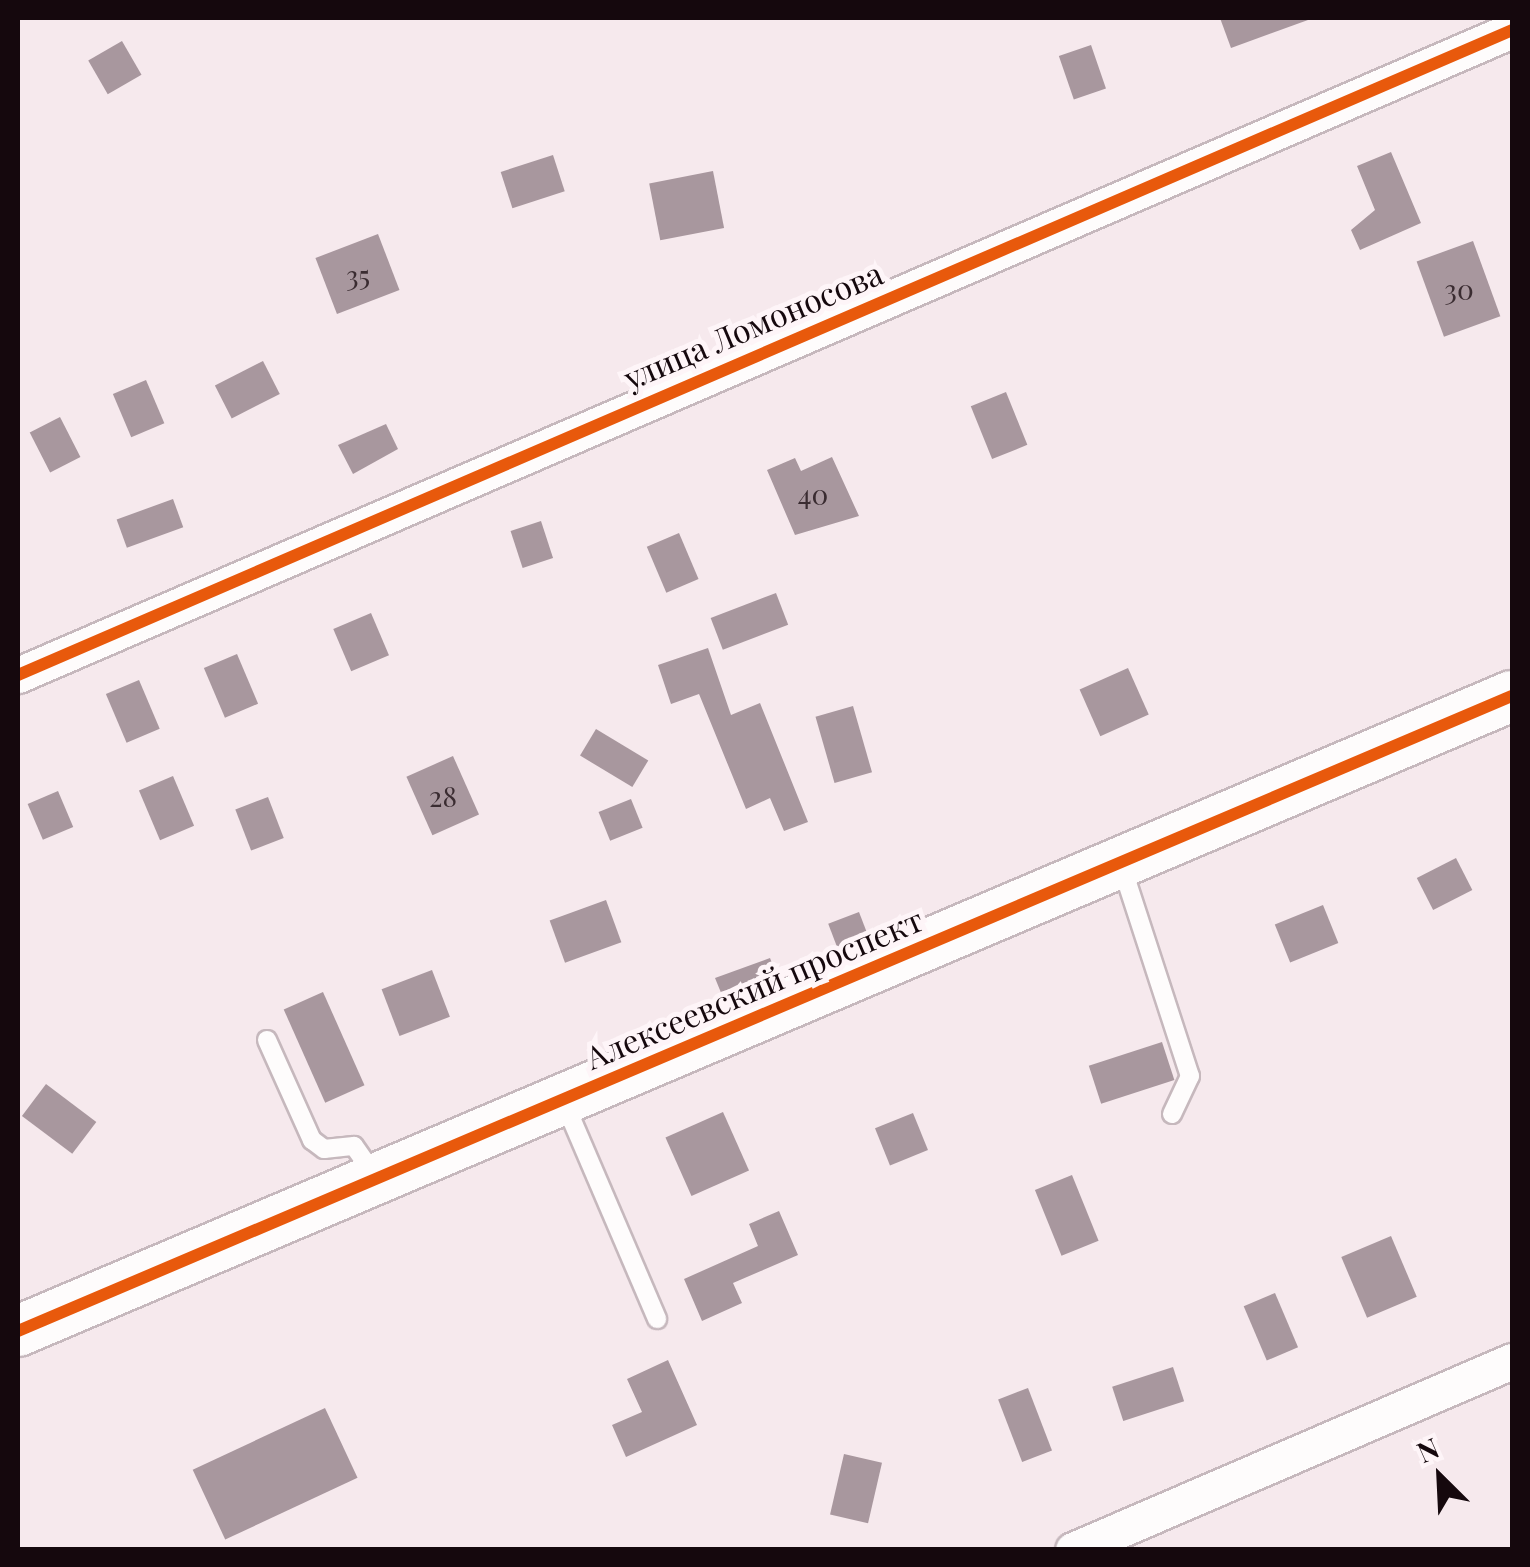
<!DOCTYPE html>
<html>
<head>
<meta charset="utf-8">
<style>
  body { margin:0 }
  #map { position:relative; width:1530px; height:1567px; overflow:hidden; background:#f6e9ed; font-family:"Playfair Display",serif }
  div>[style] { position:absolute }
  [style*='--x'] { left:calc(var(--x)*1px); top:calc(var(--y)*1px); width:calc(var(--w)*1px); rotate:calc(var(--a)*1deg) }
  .building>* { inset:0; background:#a8979e; transform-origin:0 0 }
  .roads { filter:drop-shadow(2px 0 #c6b8bd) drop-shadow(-2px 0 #c6b8bd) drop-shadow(0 2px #c6b8bd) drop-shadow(0 -2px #c6b8bd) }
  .lane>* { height:18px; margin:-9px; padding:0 9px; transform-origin:9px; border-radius:9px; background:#fefcfc }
  .street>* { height:35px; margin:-17.5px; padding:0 17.5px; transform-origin:17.5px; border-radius:17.5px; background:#fefcfc }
  .secondary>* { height:50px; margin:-25px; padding:0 25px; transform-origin:25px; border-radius:25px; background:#fefcfc }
  .cycleway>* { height:12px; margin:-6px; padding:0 6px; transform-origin:6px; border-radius:6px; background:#e8590c }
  span { translate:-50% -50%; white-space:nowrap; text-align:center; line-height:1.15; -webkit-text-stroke:10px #fef5f8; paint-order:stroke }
  .number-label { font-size:28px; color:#3a2c31 }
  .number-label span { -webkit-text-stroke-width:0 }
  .street-label { font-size:32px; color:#15080d }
  .frame { position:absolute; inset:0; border:20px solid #15080d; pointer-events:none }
  .north { position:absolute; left:1390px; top:1427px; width:100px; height:100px; -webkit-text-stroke:8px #fef5f8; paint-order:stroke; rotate:336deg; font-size:28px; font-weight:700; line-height:40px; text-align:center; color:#15080d }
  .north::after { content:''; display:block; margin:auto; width:35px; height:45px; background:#15080d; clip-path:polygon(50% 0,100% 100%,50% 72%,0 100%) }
</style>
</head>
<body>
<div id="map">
  <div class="building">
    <i style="clip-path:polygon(1220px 18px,1307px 18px,1308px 20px,1231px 48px)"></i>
    <i style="left:122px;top:41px;width:39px;height:39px;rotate:60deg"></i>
    <i style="left:1091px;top:45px;width:46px;height:34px;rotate:71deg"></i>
    <i style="clip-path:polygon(1391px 152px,1421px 223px,1360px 250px,1351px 230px,1375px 210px,1357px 166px)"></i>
    <i style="left:553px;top:155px;width:38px;height:55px;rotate:72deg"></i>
    <i style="left:713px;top:171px;width:58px;height:65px;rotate:79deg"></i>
    <i style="left:378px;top:234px;width:60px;height:67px;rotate:69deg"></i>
    <i style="left:1473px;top:241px;width:80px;height:60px;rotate:70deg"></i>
    <i style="left:263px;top:361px;width:37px;height:54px;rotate:63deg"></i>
    <i style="left:146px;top:380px;width:47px;height:36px;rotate:67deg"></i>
    <i style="left:1006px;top:392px;width:57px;height:38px;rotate:68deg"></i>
    <i style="left:60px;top:417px;width:45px;height:34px;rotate:63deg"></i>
    <i style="clip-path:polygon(386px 424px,398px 449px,353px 474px,338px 445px)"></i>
    <i style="clip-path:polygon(832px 457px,859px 516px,795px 535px,767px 470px,795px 458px,801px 471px)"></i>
    <i style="left:173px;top:499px;width:30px;height:60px;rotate:70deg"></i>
    <i style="left:541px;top:521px;width:39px;height:32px;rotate:72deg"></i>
    <i style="left:679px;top:533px;width:50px;height:35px;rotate:67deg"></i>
    <i style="left:776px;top:593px;width:34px;height:70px;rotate:69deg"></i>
    <i style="left:371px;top:613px;width:46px;height:41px;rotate:67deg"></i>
    <i style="clip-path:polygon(708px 648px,731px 715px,760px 703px,808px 822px,784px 831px,770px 798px,746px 809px,699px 694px,671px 704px,658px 665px)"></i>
    <i style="left:237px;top:654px;width:54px;height:36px;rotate:67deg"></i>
    <i style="left:1128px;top:668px;width:51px;height:53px;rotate:66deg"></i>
    <i style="left:139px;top:680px;width:53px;height:36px;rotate:67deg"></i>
    <i style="left:853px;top:706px;width:69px;height:39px;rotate:74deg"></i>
    <i style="left:596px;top:729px;width:61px;height:31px;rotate:31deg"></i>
    <i style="left:453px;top:756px;width:64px;height:51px;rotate:66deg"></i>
    <i style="left:173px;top:776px;width:54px;height:37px;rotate:67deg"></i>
    <i style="left:58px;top:791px;width:39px;height:33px;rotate:67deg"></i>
    <i style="left:268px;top:797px;width:44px;height:35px;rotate:69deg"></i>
    <i style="left:631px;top:799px;width:31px;height:35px;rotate:68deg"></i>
    <i style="left:1456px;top:858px;width:36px;height:44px;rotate:63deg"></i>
    <i style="left:606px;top:900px;width:45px;height:60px;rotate:70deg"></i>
    <i style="left:1323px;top:905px;width:41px;height:52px;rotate:68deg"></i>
    <i style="left:859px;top:912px;width:28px;height:33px;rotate:69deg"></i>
    <i style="clip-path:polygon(770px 958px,777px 977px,724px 1000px,715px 978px)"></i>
    <i style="left:432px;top:970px;width:50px;height:54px;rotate:69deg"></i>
    <i style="left:323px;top:992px;width:102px;height:43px;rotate:66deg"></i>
    <i style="left:1162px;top:1042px;width:40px;height:77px;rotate:72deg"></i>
    <i style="left:46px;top:1084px;width:63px;height:40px;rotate:37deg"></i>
    <i style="left:723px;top:1112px;width:64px;height:63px;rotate:66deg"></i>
    <i style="left:913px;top:1113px;width:40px;height:41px;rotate:68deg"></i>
    <i style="left:1072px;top:1175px;width:71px;height:40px;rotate:68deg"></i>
    <i style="clip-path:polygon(779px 1211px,798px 1255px,733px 1283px,742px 1303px,702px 1321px,684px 1279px,758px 1246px,749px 1224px)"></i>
    <i style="left:1391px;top:1236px;width:66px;height:54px;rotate:67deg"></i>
    <i style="left:1275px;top:1293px;width:59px;height:34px;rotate:67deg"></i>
    <i style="clip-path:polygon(668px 1360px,697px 1425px,626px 1457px,612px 1425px,642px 1412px,627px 1379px)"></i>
    <i style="left:1173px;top:1367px;width:36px;height:64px;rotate:72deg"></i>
    <i style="left:1028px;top:1388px;width:67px;height:32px;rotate:69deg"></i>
    <i style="left:325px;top:1408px;width:77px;height:146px;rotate:65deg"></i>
    <i style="left:844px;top:1454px;width:39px;height:62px;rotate:13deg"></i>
  </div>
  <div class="roads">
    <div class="lane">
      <i style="--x:1122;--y:867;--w:220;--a:72"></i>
      <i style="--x:1190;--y:1076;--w:42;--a:115.3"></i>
      <i style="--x:267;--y:1040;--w:110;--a:65.8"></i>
      <i style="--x:312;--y:1140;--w:15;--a:37"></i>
      <i style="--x:324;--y:1149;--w:30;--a:-6"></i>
      <i style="--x:354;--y:1146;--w:38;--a:55"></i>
      <i style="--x:565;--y:1104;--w:234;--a:66.8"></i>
    </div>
    <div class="street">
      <i style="--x:18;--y:675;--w:1627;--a:-23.35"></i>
      <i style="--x:1073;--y:1550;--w:478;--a:-23.3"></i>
    </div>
    <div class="secondary">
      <i style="--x:18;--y:1331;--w:1623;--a:-23.03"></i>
    </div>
  </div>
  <div class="cycleway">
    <i style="--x:18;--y:675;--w:1627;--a:-23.35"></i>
    <i style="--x:18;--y:1331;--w:1623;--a:-23.03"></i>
  </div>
  <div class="number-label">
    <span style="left:358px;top:275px">35</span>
    <span style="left:1459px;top:289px">30</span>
    <span style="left:813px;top:494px">40</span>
    <span style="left:443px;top:796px">28</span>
  </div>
  <div class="street-label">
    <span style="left:753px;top:325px;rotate:-23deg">улица Ломоносова</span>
    <span style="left:754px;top:988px;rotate:-23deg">Алексеевский проспект</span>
  </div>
  <div class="frame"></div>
  <div class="north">N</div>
</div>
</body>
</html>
